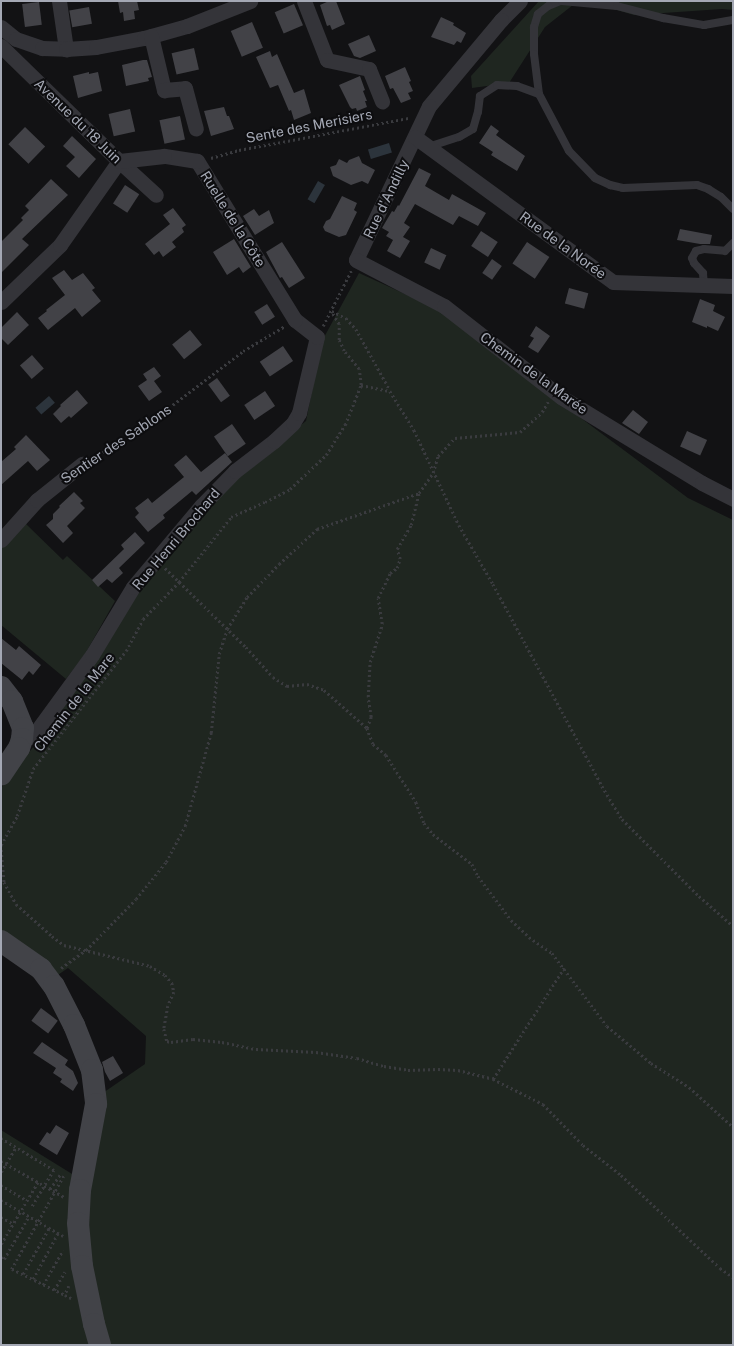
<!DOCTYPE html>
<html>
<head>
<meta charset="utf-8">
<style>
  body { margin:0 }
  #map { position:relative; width:734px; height:1346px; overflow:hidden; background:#121214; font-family:"Public Sans",sans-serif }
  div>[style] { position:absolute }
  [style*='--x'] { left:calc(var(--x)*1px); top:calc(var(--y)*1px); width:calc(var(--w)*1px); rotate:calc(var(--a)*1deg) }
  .green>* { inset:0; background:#1f2620 }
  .water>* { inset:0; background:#2c343c; transform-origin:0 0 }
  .building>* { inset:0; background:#424247; transform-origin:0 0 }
  .path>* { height:2.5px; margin-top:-1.25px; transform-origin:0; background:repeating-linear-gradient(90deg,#3a3b3f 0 2px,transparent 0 5px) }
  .lane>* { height:8px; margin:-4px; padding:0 4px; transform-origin:4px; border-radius:4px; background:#343439 }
  .street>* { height:15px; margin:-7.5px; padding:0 7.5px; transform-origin:7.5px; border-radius:7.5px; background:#343439 }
  .secondary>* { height:22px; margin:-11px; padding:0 11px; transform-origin:11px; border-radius:11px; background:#424348 }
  span { translate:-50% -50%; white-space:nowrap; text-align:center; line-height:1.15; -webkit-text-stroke:4px #0d0d0f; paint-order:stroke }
  .street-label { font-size:14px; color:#a4a8b4 }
  .frame { position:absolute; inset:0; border:2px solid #a4a8b4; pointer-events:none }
</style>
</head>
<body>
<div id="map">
  <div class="green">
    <i style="clip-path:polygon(539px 1px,578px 1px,545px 27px,509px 83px,472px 88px,471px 76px)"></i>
    <i style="clip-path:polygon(585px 1px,733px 1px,733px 10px,722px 9px,634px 15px)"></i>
    <i style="clip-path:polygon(359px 273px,440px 310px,546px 392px,688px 498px,733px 520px,733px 1345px,1px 1345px,1px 1130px,77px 1177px,78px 1218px,97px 1097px,145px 1064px,146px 1036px,68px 968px,52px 979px,1px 934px,1px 788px,60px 713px,137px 589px,237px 476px,306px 421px,322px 341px)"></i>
    <i style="clip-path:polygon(25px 523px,63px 560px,67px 556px,115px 601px,85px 654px,66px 679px,1px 625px,1px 547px)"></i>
  </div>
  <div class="water">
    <i style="left:389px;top:143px;width:10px;height:22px;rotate:73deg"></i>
    <i style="left:318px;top:181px;width:8px;height:21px;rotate:30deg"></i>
    <i style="left:49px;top:396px;width:9px;height:18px;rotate:49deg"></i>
  </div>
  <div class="building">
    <i style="clip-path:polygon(118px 1px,137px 1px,139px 10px,134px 11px,135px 19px,124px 21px,123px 12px,120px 13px)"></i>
    <i style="clip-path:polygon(329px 1px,336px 1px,345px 24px,332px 30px,330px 25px,327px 26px,320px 5px)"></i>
    <i style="left:39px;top:2px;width:23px;height:17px;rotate:83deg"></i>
    <i style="left:294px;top:4px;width:23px;height:21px;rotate:67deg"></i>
    <i style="left:89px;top:7px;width:17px;height:20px;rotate:80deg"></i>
    <i style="clip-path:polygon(441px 17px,454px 23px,453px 25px,466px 33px,461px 43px,457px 41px,454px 45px,431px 37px)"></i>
    <i style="left:252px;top:22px;width:28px;height:23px;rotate:67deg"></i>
    <i style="clip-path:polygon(369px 35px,376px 51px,360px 58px,354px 56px,348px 44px)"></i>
    <i style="left:194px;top:48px;width:22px;height:23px;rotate:77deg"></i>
    <i style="clip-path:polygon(270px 51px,272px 57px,277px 54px,294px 93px,304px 89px,311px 113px,294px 120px,291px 110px,289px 111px,278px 85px,270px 88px,256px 57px)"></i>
    <i style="clip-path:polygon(143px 60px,147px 60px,152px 77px,148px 78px,149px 81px,126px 86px,122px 65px)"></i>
    <i style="clip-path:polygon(405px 67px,411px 81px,409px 82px,413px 91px,408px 93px,411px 99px,401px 103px,393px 88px,390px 89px,385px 76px)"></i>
    <i style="clip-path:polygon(89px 72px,89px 74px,98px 72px,102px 91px,78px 98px,73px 76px)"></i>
    <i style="clip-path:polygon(360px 76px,365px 90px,363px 91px,367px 101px,365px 101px,367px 107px,357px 111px,356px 108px,352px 109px,350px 107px,339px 85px)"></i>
    <i style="clip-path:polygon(224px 107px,227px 116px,229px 116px,234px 129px,211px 136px,204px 111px)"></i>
    <i style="left:130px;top:109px;width:23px;height:22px;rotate:77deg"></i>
    <i style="left:180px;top:116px;width:24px;height:21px;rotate:78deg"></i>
    <i style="clip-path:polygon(491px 125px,499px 131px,496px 135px,525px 156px,517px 171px,491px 155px,493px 152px,479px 143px)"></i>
    <i style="left:25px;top:127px;width:28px;height:24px;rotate:44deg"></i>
    <i style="clip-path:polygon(72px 136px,96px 159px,79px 178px,66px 166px,75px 157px,63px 146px)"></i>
    <i style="clip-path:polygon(359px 156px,362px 163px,375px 170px,368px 184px,362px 181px,351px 185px,333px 176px,330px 167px,336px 165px,339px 159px,347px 163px,349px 160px)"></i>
    <i style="clip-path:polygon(419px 168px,431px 174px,425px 186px,449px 200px,452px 194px,486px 213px,478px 226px,459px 216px,453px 225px,415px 204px,404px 223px,410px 227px,403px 237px,410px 241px,400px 258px,387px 251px,393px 240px,386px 236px,389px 232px,382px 228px,392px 211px,394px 212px,398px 205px,399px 206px)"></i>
    <i style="clip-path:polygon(51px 179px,68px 195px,22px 239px,29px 245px,1px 273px,1px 242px,23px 220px,21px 218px,29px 210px,25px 206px)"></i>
    <i style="left:125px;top:185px;width:17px;height:22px;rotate:33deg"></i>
    <i style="clip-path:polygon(342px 196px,357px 203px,354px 210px,357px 212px,346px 235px,339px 237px,325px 231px,323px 227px,326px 221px,330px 219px)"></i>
    <i style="clip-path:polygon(173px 208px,186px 225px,182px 228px,184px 232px,172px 242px,176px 247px,163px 257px,159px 251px,154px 255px,145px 244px,170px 224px,163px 215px)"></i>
    <i style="clip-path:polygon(254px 209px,259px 216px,269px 210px,274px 223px,255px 235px,243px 216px)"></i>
    <i style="clip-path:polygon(680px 229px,712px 235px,710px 244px,700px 244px,677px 240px)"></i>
    <i style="left:481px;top:231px;width:20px;height:18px;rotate:33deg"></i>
    <i style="clip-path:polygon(234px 239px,251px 267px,243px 273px,239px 267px,227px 275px,213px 252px)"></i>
    <i style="clip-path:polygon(282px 242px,305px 278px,289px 288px,282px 277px,280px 278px,266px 252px)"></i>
    <i style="left:527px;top:242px;width:27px;height:26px;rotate:34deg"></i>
    <i style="left:431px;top:248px;width:17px;height:16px;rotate:25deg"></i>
    <i style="left:492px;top:259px;width:12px;height:17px;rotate:35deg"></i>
    <i style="clip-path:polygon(64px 270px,72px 280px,83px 273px,95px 288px,92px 290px,101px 301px,82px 317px,75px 308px,48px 330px,38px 318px,47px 311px,46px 310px,65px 295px,52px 278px)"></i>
    <i style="left:569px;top:288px;width:20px;height:16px;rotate:15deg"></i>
    <i style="clip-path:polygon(700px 299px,715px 305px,713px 311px,725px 317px,718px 331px,707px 326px,707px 328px,692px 322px)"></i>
    <i style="left:267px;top:304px;width:15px;height:15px;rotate:58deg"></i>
    <i style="clip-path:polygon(17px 312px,29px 325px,8px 345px,1px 338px,1px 328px)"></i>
    <i style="clip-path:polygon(536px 326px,550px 336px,538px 353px,528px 347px,534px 338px,530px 336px)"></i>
    <i style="left:190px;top:330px;width:19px;height:23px;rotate:51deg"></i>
    <i style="left:283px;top:346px;width:18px;height:28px;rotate:56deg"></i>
    <i style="left:32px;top:355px;width:18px;height:16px;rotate:49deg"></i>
    <i style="clip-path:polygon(154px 367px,161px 376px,154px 381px,162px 392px,149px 401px,138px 386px,147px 380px,143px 374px)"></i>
    <i style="left:217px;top:378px;width:22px;height:11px;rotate:54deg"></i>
    <i style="clip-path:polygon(77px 390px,88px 403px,71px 418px,69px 416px,61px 423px,53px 414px,61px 406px,60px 405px)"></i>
    <i style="left:265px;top:391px;width:18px;height:25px;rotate:56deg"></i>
    <i style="clip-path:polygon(633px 410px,648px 422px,639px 434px,622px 423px)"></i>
    <i style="left:232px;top:424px;width:24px;height:22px;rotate:55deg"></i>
    <i style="left:687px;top:431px;width:22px;height:17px;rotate:24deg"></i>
    <i style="clip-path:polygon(26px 435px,50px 460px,37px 471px,28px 461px,1px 485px,1px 462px,16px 449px,14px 447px)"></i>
    <i style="clip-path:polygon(225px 453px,232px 462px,196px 495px,192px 491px,163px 515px,165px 518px,148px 532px,135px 517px,139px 513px,135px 508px,148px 498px,152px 503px,184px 477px,174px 465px,186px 455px,201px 472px)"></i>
    <i style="clip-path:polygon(74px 492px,83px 501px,80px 503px,85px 508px,67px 526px,73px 533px,63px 543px,46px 525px,53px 519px,53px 514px,60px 507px,59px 506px)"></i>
    <i style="clip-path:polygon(135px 532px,145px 543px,119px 568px,123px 573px,112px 583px,107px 579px,98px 587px,92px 580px,124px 549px,121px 545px)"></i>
    <i style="clip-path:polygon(1px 638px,16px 650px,19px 646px,41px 665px,33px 675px,29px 671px,22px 680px,1px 663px)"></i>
    <i style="left:41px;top:1008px;width:21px;height:16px;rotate:37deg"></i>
    <i style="clip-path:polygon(42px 1042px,68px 1060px,65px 1065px,73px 1071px,78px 1083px,73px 1091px,60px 1082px,62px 1079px,53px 1073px,56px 1068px,33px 1053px)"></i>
    <i style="clip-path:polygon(113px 1056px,123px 1073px,110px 1081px,105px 1072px,102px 1062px)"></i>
    <i style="clip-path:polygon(56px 1125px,69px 1133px,57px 1155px,39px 1144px,47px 1132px,50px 1134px)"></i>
  </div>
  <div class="path">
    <i style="--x:211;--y:158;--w:29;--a:-16"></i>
    <i style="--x:239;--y:150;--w:173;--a:-10.7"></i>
    <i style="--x:332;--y:311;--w:16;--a:27"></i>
    <i style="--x:346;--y:318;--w:15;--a:48"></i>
    <i style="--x:356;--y:329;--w:70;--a:60.9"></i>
    <i style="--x:323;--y:326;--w:62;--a:-63"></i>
    <i style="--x:361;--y:385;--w:30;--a:12"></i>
    <i style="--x:390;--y:391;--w:46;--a:58.4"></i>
    <i style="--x:414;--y:430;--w:105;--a:64.7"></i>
    <i style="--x:459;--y:525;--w:68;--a:60"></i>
    <i style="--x:493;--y:584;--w:230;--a:61.6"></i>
    <i style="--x:602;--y:786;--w:39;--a:59"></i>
    <i style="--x:622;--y:819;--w:109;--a:45"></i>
    <i style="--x:699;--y:896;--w:45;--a:41.4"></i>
    <i style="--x:93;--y:458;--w:56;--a:-31.1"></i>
    <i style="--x:141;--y:429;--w:128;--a:-37.4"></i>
    <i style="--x:243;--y:351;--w:49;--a:-30.8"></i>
    <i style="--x:165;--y:568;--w:113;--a:44.3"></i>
    <i style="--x:246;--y:647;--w:40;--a:48"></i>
    <i style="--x:273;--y:677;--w:17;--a:33"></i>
    <i style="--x:287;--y:686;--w:20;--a:-6"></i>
    <i style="--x:307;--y:684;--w:18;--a:19"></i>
    <i style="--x:324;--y:690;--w:57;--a:41.5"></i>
    <i style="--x:367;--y:728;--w:17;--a:69"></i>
    <i style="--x:373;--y:744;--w:17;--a:40"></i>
    <i style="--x:386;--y:755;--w:56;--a:57.4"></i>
    <i style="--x:416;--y:802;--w:22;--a:69"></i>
    <i style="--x:424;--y:823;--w:14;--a:51"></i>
    <i style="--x:433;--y:834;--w:49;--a:37.6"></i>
    <i style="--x:472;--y:864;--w:13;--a:63"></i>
    <i style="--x:478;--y:876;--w:55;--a:53.1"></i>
    <i style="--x:511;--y:920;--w:25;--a:43"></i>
    <i style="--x:529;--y:937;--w:28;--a:35"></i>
    <i style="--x:552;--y:953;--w:91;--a:53"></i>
    <i style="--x:607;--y:1026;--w:57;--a:40.1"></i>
    <i style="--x:651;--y:1063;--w:45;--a:32.3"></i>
    <i style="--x:689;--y:1087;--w:59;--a:42.3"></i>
    <i style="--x:367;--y:728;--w:12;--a:-70"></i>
    <i style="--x:371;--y:717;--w:20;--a:-99"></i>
    <i style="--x:368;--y:697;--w:35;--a:-87"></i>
    <i style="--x:370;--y:662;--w:40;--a:-72"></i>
    <i style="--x:382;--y:624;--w:26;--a:-99"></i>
    <i style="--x:378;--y:598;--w:28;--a:-64"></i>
    <i style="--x:390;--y:573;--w:9;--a:-36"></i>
    <i style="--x:397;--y:568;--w:9;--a:-72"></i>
    <i style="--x:400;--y:559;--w:10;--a:-107"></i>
    <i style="--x:397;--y:549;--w:28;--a:-60"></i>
    <i style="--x:411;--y:525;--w:33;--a:-76"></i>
    <i style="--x:1;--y:845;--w:37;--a:85"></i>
    <i style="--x:4;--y:882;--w:25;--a:61"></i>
    <i style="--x:16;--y:904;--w:48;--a:41.6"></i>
    <i style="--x:52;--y:936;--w:15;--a:37"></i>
    <i style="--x:64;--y:945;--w:89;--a:13.7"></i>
    <i style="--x:150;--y:966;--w:17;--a:31"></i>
    <i style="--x:165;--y:975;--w:11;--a:49"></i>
    <i style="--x:172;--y:983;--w:9;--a:77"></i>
    <i style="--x:174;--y:992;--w:15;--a:113"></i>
    <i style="--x:168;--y:1006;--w:23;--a:100"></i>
    <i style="--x:164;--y:1029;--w:12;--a:76"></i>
    <i style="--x:167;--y:1041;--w:4;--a:14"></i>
    <i style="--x:171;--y:1042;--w:22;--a:-8"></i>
    <i style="--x:193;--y:1039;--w:29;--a:6"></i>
    <i style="--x:222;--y:1042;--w:35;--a:12"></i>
    <i style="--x:256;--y:1049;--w:60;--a:2.9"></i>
    <i style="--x:316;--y:1052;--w:41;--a:8.3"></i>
    <i style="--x:357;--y:1058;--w:28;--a:17"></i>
    <i style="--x:384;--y:1066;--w:24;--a:9"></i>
    <i style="--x:408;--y:1070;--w:30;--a:-2"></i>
    <i style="--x:438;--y:1069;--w:20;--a:3"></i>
    <i style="--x:458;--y:1070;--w:36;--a:14"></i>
    <i style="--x:493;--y:1079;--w:56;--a:26.6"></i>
    <i style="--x:543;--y:1104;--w:57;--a:45.7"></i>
    <i style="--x:583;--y:1145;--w:48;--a:38.3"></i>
    <i style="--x:621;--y:1175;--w:136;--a:43.2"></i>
    <i style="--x:720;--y:1268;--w:16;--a:35"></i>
    <i style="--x:1;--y:845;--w:33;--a:-61"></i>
    <i style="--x:17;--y:816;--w:50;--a:-71.2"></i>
    <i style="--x:33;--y:769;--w:150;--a:-51.8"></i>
    <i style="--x:126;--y:651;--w:36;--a:-62"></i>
    <i style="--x:143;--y:619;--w:52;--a:-45.8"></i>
    <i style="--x:179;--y:582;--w:83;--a:-51.3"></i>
    <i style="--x:231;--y:517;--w:37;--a:-24"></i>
    <i style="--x:265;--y:502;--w:28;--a:-27"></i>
    <i style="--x:290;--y:489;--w:50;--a:-43.4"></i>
    <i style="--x:326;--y:455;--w:36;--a:-58"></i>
    <i style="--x:345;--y:425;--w:43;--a:-68.2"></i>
    <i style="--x:361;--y:385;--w:16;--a:-97"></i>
    <i style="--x:359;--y:369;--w:23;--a:-130"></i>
    <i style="--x:344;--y:351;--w:12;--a:-114"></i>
    <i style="--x:339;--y:340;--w:16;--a:-90"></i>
    <i style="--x:339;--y:324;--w:15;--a:-122"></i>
    <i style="--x:61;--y:968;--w:31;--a:-36"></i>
    <i style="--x:86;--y:950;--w:71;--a:-45.6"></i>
    <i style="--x:136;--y:899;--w:48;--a:-51"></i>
    <i style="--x:166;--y:862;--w:41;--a:-62.2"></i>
    <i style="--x:185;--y:826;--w:97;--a:-74.4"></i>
    <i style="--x:211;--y:733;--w:79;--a:-84.2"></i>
    <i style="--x:219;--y:654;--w:26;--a:-72"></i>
    <i style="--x:227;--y:629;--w:38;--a:-58"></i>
    <i style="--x:247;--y:597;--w:46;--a:-45.9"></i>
    <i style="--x:279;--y:564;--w:52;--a:-42.6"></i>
    <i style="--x:317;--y:529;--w:108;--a:-19.4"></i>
    <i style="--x:419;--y:493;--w:24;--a:-55"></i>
    <i style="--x:433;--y:473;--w:18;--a:-74"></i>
    <i style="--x:438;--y:456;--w:25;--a:-47"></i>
    <i style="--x:455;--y:438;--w:65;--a:-5.3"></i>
    <i style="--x:520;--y:432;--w:30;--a:-42"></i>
    <i style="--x:542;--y:412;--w:12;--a:-59"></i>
    <i style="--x:493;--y:1079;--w:132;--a:-57.4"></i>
    <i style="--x:1;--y:1138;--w:62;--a:31.1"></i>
    <i style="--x:54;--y:1170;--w:43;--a:120.7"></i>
    <i style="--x:1;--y:1161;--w:73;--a:29.7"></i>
    <i style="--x:1;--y:1172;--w:29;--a:-59"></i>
    <i style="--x:64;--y:1176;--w:107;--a:119.2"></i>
    <i style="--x:12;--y:1269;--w:59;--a:26.1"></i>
    <i style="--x:1;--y:1185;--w:29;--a:31"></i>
    <i style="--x:50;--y:1189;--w:19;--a:-55"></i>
    <i style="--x:1;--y:1200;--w:72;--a:30.1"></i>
    <i style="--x:1;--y:1217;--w:13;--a:29"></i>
    <i style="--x:1;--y:1244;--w:72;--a:-59.2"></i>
    <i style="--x:1;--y:1257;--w:4;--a:34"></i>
    <i style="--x:4;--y:1259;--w:50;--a:-59.8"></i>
    <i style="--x:23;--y:1274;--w:53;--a:-60.5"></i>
    <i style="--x:33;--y:1279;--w:52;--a:-61.5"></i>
    <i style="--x:43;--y:1285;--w:40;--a:-60.3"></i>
    <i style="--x:69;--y:1286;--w:10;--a:114"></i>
    <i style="--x:65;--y:1295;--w:7;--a:27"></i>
    <i style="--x:54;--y:1290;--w:21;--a:-59"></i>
  </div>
  <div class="lane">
    <i style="--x:560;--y:1;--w:13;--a:157"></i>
    <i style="--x:548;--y:6;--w:13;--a:141"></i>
    <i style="--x:538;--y:14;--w:14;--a:107"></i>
    <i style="--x:534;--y:27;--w:27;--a:90"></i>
    <i style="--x:534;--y:54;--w:40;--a:82.9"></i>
    <i style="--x:539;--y:94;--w:64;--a:62.2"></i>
    <i style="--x:569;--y:151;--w:37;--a:46"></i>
    <i style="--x:595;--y:178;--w:17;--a:25"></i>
    <i style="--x:610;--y:185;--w:13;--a:13"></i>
    <i style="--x:623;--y:188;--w:74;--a:-2.3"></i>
    <i style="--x:697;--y:185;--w:12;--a:20"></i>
    <i style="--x:708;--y:189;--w:15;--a:32"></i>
    <i style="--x:721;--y:197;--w:17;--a:45"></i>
    <i style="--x:562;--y:1;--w:55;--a:5.2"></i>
    <i style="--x:617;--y:6;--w:48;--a:14.6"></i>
    <i style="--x:663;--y:18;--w:42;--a:9.7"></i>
    <i style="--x:704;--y:25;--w:29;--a:-10"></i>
    <i style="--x:428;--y:147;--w:33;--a:-18"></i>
    <i style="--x:459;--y:137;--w:16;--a:-30"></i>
    <i style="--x:473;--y:129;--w:18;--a:-74"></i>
    <i style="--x:478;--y:112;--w:16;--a:-83"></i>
    <i style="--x:480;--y:96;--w:20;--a:-33"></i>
    <i style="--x:497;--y:85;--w:20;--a:3"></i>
    <i style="--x:517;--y:86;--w:23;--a:20"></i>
    <i style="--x:704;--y:285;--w:12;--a:-95"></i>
    <i style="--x:703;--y:273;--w:13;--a:-132"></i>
    <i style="--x:694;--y:263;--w:5;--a:-112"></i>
    <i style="--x:692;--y:258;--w:8;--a:-60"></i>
    <i style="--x:696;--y:251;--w:8;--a:-14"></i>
    <i style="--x:704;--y:249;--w:21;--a:5"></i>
    <i style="--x:725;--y:251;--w:11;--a:-45"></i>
  </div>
  <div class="street">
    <i style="--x:59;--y:1;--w:49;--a:81.7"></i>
    <i style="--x:304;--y:1;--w:63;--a:68.7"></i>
    <i style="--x:327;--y:60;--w:43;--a:12.1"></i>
    <i style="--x:369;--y:69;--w:35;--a:68"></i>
    <i style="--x:520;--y:1;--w:27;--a:135"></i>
    <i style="--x:501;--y:20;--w:112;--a:129.9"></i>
    <i style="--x:429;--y:106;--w:170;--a:115.4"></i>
    <i style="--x:356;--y:260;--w:99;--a:27.6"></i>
    <i style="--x:444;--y:306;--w:148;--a:37.9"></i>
    <i style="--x:561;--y:397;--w:165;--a:31.4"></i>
    <i style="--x:702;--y:483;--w:35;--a:27"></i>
    <i style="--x:1;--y:27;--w:19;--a:39"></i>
    <i style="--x:16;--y:39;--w:28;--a:19"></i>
    <i style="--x:42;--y:48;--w:24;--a:2"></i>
    <i style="--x:66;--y:49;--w:30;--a:-4"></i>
    <i style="--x:96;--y:47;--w:49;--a:-10.6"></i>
    <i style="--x:144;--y:38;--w:45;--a:-15.6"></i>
    <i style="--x:187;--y:26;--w:68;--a:-21.6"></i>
    <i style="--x:151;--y:36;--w:56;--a:76.5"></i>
    <i style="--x:164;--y:90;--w:21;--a:-5"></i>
    <i style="--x:185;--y:88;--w:42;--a:75"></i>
    <i style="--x:1;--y:46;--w:165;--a:44.3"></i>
    <i style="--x:119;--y:161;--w:50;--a:42.6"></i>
    <i style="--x:415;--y:137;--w:245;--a:36.2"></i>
    <i style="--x:613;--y:282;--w:120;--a:1.9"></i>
    <i style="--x:1;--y:302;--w:82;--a:-44"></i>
    <i style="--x:60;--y:245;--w:103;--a:-54.9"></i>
    <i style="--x:1;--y:540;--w:54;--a:-48"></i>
    <i style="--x:37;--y:500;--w:58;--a:-38.7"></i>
    <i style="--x:22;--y:739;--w:11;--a:-15"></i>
    <i style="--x:33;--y:736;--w:100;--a:-53.9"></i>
    <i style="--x:92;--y:655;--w:79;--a:-58.9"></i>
    <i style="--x:133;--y:587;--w:106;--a:-50"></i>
    <i style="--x:201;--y:506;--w:49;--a:-45.8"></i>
    <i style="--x:235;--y:471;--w:49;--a:-37.6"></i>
    <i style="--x:274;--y:441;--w:26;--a:-43"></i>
    <i style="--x:293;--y:423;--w:12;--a:-59"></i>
    <i style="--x:299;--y:413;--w:78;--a:-76.7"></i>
    <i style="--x:317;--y:337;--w:28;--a:-142"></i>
    <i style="--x:295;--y:320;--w:187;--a:-121.6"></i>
    <i style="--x:197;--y:161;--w:33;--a:-171"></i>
    <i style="--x:164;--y:156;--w:45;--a:173.7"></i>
  </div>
  <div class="secondary">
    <i style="--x:1;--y:687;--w:18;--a:52"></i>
    <i style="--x:12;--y:701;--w:29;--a:68"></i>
    <i style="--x:23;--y:728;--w:11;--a:95"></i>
    <i style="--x:22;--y:739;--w:9;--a:108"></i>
    <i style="--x:19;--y:748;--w:32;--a:124"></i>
    <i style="--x:1;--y:941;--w:49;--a:35"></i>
    <i style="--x:41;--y:969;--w:21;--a:53"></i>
    <i style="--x:54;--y:986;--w:44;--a:62.9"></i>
    <i style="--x:74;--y:1025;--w:48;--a:68.2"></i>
    <i style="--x:92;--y:1070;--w:34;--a:83"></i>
    <i style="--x:96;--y:1104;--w:87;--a:100.5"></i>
    <i style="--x:80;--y:1190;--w:33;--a:93"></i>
    <i style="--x:78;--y:1223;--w:43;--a:84.7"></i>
    <i style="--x:82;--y:1266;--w:59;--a:78.3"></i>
    <i style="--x:94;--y:1324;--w:22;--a:74"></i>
  </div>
  <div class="street-label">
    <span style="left:78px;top:121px;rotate:44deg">Avenue du 18 Juin</span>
    <span style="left:309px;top:126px;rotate:-11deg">Sente des Merisiers</span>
    <span style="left:386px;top:199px;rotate:-64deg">Rue d'Andilly</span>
    <span style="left:233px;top:219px;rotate:58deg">Ruelle de la Côte</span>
    <span style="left:563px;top:245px;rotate:36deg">Rue de la Norée</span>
    <span style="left:534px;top:373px;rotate:36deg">Chemin de la Marée</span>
    <span style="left:116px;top:444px;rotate:-34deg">Sentier des Sablons</span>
    <span style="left:176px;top:539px;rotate:-50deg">Rue Henri Brochard</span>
    <span style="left:74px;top:702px;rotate:-52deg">Chemin de la Mare</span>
  </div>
  <div class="frame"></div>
</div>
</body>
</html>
